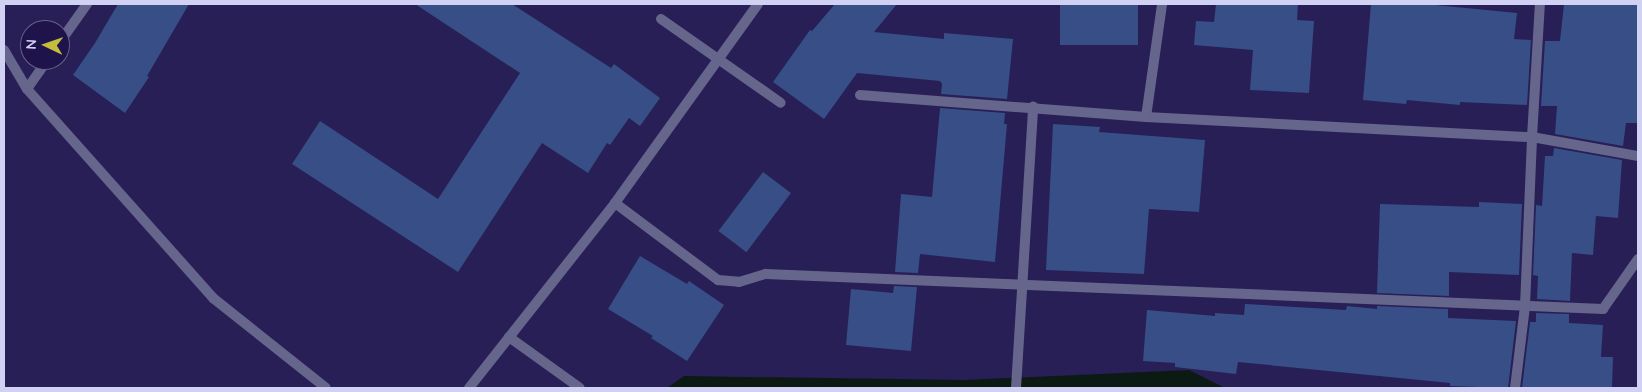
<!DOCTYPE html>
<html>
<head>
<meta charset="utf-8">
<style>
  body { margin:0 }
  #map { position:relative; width:1642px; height:392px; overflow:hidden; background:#271f56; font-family:Quicksand,sans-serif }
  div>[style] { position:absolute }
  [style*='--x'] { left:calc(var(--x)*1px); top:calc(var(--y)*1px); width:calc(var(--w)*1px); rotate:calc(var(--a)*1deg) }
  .water>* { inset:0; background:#0b1b14 }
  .building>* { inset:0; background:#374f86; transform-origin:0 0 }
  .minor>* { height:10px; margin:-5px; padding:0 5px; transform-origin:5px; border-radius:5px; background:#66658c }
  span { translate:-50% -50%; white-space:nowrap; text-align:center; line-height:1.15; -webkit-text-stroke:4px #1e144b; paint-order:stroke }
  .frame { position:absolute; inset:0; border:5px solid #d1d1f4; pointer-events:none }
  .north { position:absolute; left:20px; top:20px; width:50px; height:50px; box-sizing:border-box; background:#1e144b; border:1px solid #66608f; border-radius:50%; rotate:273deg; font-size:14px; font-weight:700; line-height:20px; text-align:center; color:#d1d1f4 }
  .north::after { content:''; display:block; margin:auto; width:18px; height:22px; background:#c5bc3d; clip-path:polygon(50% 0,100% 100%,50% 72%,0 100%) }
</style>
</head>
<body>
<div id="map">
  <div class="water">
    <i style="clip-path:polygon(1189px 370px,1225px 388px,667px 388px,684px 376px,963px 380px)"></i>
  </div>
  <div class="building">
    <i style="clip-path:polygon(118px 4px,189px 4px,147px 76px,149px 77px,125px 113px,73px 75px,95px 43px)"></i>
    <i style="clip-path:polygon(415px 4px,512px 4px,611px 68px,614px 64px,660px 98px,640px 126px,629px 118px,610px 145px,607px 143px,588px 173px,542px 143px,458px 272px,292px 164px,320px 121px,438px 199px,520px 73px)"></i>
    <i style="clip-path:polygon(835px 4px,897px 4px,874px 32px,944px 39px,944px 33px,1013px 39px,1007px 99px,941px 94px,942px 84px,940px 81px,857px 73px,824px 119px,773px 82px,810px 30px,812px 31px)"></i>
    <i style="left:1060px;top:4px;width:78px;height:41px"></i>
    <i style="clip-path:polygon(1216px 4px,1298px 4px,1297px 20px,1314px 21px,1309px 93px,1250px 90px,1253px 50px,1194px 45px,1196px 21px,1214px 22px)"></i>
    <i style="clip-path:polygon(1371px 4px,1425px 4px,1517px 13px,1514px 39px,1531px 40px,1527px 105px,1460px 102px,1460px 105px,1407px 100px,1406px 104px,1363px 100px)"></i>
    <i style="clip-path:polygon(1564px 4px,1638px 4px,1638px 123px,1626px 123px,1623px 146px,1555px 134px,1557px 106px,1541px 106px,1545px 41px,1560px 41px)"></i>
    <i style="clip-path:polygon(940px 108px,1005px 113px,1004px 124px,1007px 124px,995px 262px,920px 254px,918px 273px,895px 272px,901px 194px,932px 197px)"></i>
    <i style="clip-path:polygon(1053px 124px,1100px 127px,1099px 132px,1205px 140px,1199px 212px,1149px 209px,1144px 274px,1046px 270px)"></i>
    <i style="clip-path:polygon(1554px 148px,1622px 160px,1618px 218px,1596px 216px,1593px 255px,1572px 253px,1570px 301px,1537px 299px,1538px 276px,1533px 275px,1536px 205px,1542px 206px,1545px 156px,1553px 156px)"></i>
    <i style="left:763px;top:172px;width:35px;height:74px;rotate:37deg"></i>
    <i style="clip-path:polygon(1479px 202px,1522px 204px,1519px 275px,1449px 272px,1449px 296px,1377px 293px,1380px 204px,1479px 207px)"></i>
    <i style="clip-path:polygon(640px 256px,687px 284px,689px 281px,724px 305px,687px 361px,651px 338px,653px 336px,608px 309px)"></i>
    <i style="clip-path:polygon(894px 286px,917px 287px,911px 351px,846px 345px,851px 289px,893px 293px)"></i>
    <i style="clip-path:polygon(1245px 304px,1346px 310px,1347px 306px,1377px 309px,1377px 306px,1448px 309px,1448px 318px,1516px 321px,1508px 388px,1450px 386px,1450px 383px,1238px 362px,1236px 374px,1175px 367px,1175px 363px,1143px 361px,1147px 310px,1215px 316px,1215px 313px,1244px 315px)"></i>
    <i style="clip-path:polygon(1536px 313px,1569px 314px,1569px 323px,1603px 325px,1601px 357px,1613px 357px,1612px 388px,1522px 388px,1530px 322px,1536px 322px)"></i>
  </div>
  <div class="minor">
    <i style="--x:661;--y:19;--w:146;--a:35"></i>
    <i style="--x:60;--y:42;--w:47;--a:-54.6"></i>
    <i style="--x:4;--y:50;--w:45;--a:59.5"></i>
    <i style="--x:27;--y:89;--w:280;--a:48.3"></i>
    <i style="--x:213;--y:298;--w:144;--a:38.5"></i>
    <i style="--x:27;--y:89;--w:35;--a:-55"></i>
    <i style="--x:860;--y:95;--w:287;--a:4.4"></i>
    <i style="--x:1146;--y:117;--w:387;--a:3"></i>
    <i style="--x:1532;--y:137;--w:108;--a:10.2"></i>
    <i style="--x:1146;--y:117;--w:114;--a:-81.9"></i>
    <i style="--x:615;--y:203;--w:129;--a:36.8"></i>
    <i style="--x:718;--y:280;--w:21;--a:5"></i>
    <i style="--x:739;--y:282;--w:28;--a:-17"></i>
    <i style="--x:766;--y:274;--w:838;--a:2.39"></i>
    <i style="--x:1603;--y:309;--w:61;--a:-55"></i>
    <i style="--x:509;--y:337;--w:87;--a:35.7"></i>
    <i style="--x:469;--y:388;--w:236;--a:-51.7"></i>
    <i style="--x:615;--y:203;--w:245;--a:-54.3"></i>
    <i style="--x:1016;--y:388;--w:282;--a:-86.5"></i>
    <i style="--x:1515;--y:388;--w:83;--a:-83"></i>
    <i style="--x:1525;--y:306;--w:169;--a:-87.6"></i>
    <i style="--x:1532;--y:137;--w:133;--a:-86.6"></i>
  </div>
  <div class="frame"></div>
  <div class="north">N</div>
</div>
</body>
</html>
